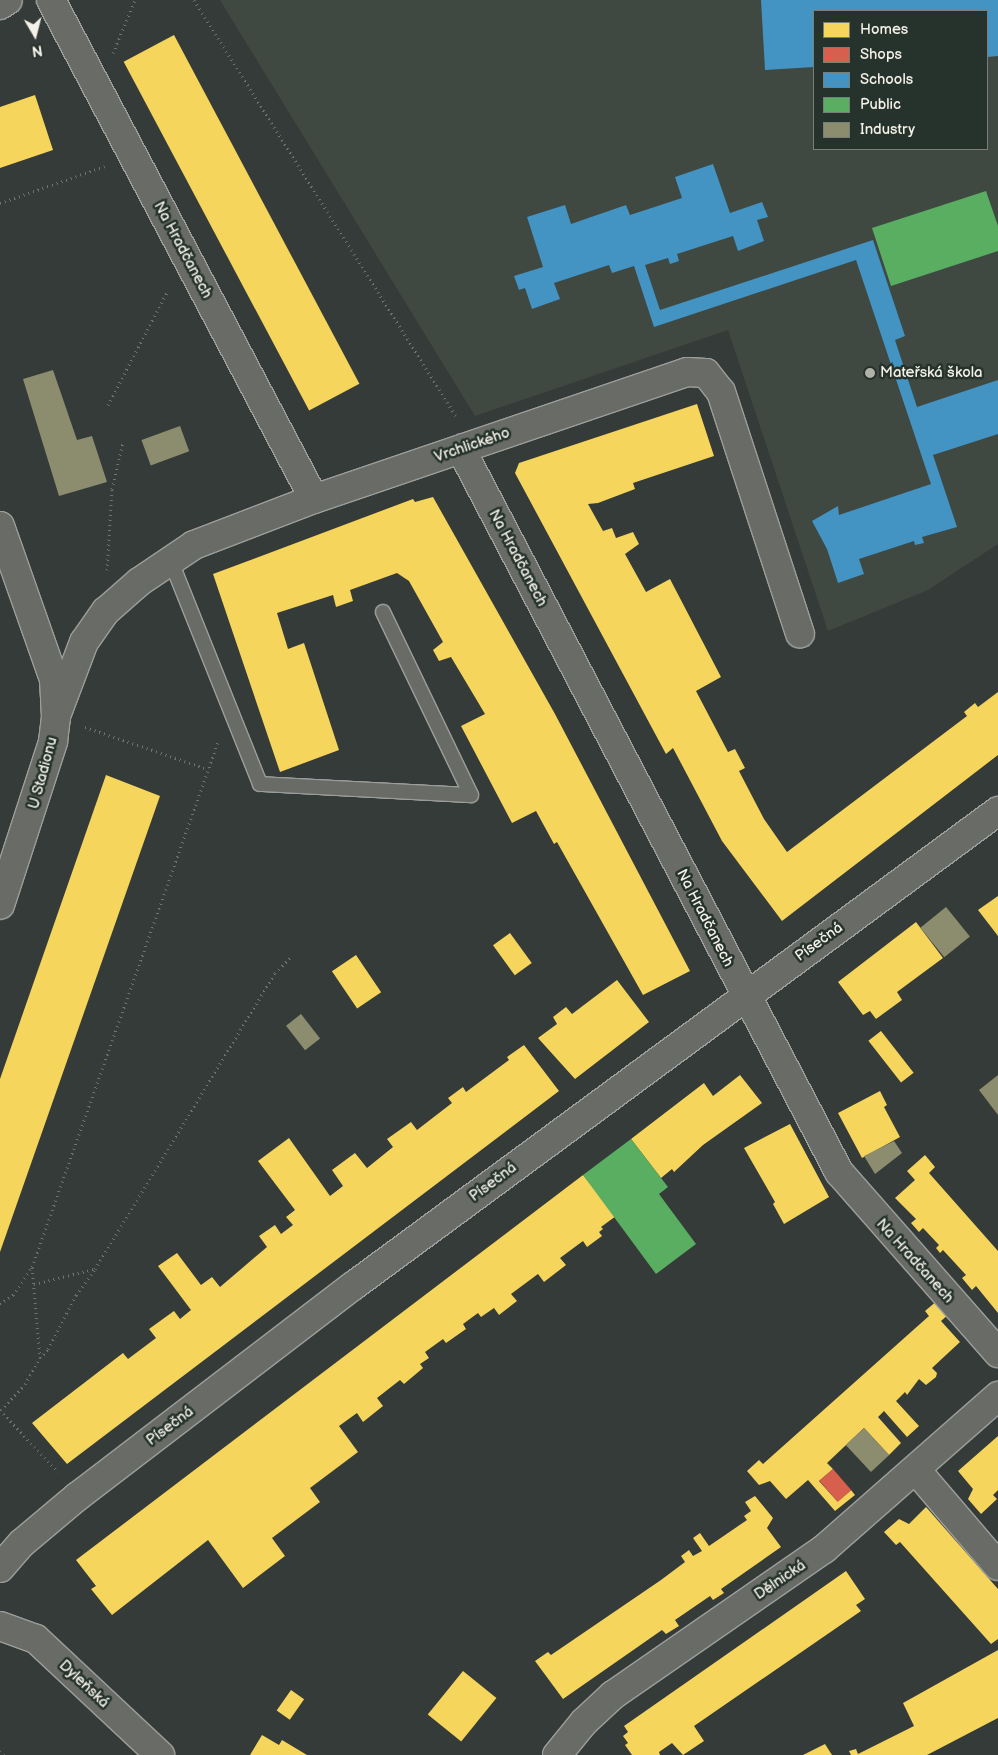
<!DOCTYPE html>
<html>
<head>
<meta charset="utf-8">
<style>
  body { margin:0 }
  #map { position:relative; width:998px; height:1755px; overflow:hidden; background:#353b38; font-family:"Balsamiq Sans",sans-serif }
  div>[style] { position:absolute }
  [style*='--x'] { left:calc(var(--x)*1px); top:calc(var(--y)*1px); width:calc(var(--w)*1px); rotate:calc(var(--a)*1deg) }
  .built>* { inset:0; background:#3f4942 }
  .homes>* { inset:0; background:#f6d55c; transform-origin:0 0 }
  .shops>* { inset:0; background:#d6604d; transform-origin:0 0 }
  .schools>* { inset:0; background:#4393c3 }
  .public>* { inset:0; background:#5aae61 }
  .industry>* { inset:0; background:#8c8c6e; transform-origin:0 0 }
  .path>* { height:3px; margin-top:-1.5px; transform-origin:0; background:repeating-linear-gradient(90deg,#707370 0 1px,transparent 0 5px) }
  .roads { filter:drop-shadow(1px 0 #9c9e9b) drop-shadow(-1px 0 #9c9e9b) drop-shadow(0 1px #9c9e9b) drop-shadow(0 -1px #9c9e9b) }
  .service>* { height:14px; margin:-7px; padding:0 7px; transform-origin:7px; border-radius:7px; background:#686b66 }
  .minor>* { height:28px; margin:-14px; padding:0 14px; transform-origin:14px; border-radius:14px; background:#686b66 }
  .tertiary>* { height:28px; margin:-14px; padding:0 14px; transform-origin:14px; border-radius:14px; background:#686b66 }
  .dots>* { width:14px; height:14px; translate:-50% -50%; box-sizing:border-box; border:2px solid #26332d; border-radius:50% }
  span { translate:-50% -50%; white-space:nowrap; text-align:center; line-height:1.15; -webkit-text-stroke:5px #26332d; paint-order:stroke }
  .street-label { font-size:15px; color:#f4f1e8 }
  .poi-label { font-size:15px; color:#f4f1e8 }
  .left { translate:0 -50%; text-align:left }
  .legend { position:absolute; left:813px; top:10px; width:175px; height:140px; box-sizing:border-box; background:#26332d; border:1px solid #787f78; margin:0; padding:6px 9px; list-style:none; font-size:15px; color:#f4f1e8 }
  .legend li { display:flex; align-items:center; gap:10px; height:25px }
  .legend b { width:25px; border:1px solid #787f78 }
  .north { position:absolute; left:10px; top:10px; width:50px; height:50px; -webkit-text-stroke:4px #26332d; paint-order:stroke; rotate:172deg; font-size:14px; font-weight:700; line-height:20px; text-align:center; color:#f4f1e8 }
  .north::after { content:''; display:block; margin:auto; width:18px; height:22px; background:#f4f1e8; clip-path:polygon(50% 0,100% 100%,50% 72%,0 100%) }
</style>
</head>
<body>
<div id="map">
  <div class="built">
    <i style="clip-path:polygon(evenodd,220px 0,998px 0,998px 544px,928px 590px,828px 631px,728px 330px,475px 416px,220px 0,814px 11px,987px 11px,987px 149px,814px 149px,814px 11px)"></i>
  </div>
  <div class="homes">
    <i style="left:174px;top:35px;width:395px;height:57px;rotate:62deg"></i>
    <i style="clip-path:polygon(35px 95px,53px 150px,0 168px,0 107px)"></i>
    <i style="clip-path:polygon(697px 404px,714px 456px,633px 483px,635px 489px,598px 503px,588px 504px,603px 531px,612px 528px,616px 538px,633px 532px,639px 544px,625px 554px,646px 592px,670px 579px,721px 677px,696px 691px,728px 752px,735px 749px,745px 768px,739px 771px,764px 819px,787px 852px,967px 716px,964px 712px,975px 703px,978px 707px,998px 692px,998px 755px,782px 921px,722px 841px,673px 748px,666px 754px,515px 473px,519px 463px)"></i>
    <i style="clip-path:polygon(433px 497px,555px 714px,690px 971px,643px 995px,557px 842px,554px 844px,536px 811px,512px 823px,461px 726px,485px 714px,451px 657px,439px 661px,433px 650px,443px 642px,409px 581px,397px 573px,350px 590px,353px 601px,336px 607px,333px 595px,277px 613px,288px 649px,304px 643px,339px 750px,280px 772px,213px 574px,413px 499px,415px 502px)"></i>
    <i style="clip-path:polygon(106px 775px,160px 796px,0 1252px,0 1079px)"></i>
    <i style="clip-path:polygon(998px 896px,998px 936px,978px 910px)"></i>
    <i style="clip-path:polygon(916px 922px,943px 958px,897px 992px,902px 1000px,876px 1019px,870px 1011px,863px 1015px,838px 982px)"></i>
    <i style="left:510px;top:933px;width:37px;height:21px;rotate:54deg"></i>
    <i style="left:356px;top:955px;width:45px;height:29px;rotate:56deg"></i>
    <i style="clip-path:polygon(617px 980px,649px 1022px,575px 1079px,538px 1038px,557px 1024px,553px 1017px,566px 1007px,572px 1014px)"></i>
    <i style="left:881px;top:1031px;width:53px;height:16px;rotate:52deg"></i>
    <i style="clip-path:polygon(524px 1045px,559px 1091px,67px 1464px,32px 1423px,123px 1353px,128px 1359px,156px 1338px,149px 1329px,174px 1311px,180px 1319px,191px 1310px,158px 1266px,177px 1253px,201px 1285px,212px 1277px,220px 1287px,267px 1247px,259px 1236px,275px 1225px,281px 1234px,293px 1225px,286px 1217px,295px 1210px,258px 1161px,289px 1138px,330px 1196px,343px 1186px,332px 1170px,355px 1153px,367px 1168px,393px 1147px,387px 1139px,411px 1122px,417px 1130px,452px 1103px,448px 1098px,463px 1087px,466px 1092px,509px 1060px,507px 1057px)"></i>
    <i style="clip-path:polygon(740px 1075px,762px 1103px,703px 1145px,674px 1172px,672px 1169px,661px 1178px,631px 1139px,704px 1083px,713px 1096px)"></i>
    <i style="clip-path:polygon(880px 1091px,887px 1105px,884px 1107px,900px 1137px,862px 1158px,838px 1113px)"></i>
    <i style="clip-path:polygon(790px 1124px,829px 1197px,784px 1224px,773px 1204px,775px 1202px,744px 1148px)"></i>
    <i style="clip-path:polygon(925px 1155px,935px 1167px,929px 1173px,998px 1251px,998px 1313px,976px 1286px,972px 1290px,962px 1278px,966px 1275px,943px 1250px,940px 1253px,936px 1248px,939px 1245px,923px 1228px,919px 1232px,911px 1223px,916px 1219px,895px 1198px,915px 1180px,907px 1171px)"></i>
    <i style="clip-path:polygon(583px 1175px,616px 1216px,601px 1227px,603px 1229px,599px 1232px,602px 1236px,587px 1247px,583px 1241px,560px 1258px,566px 1265px,544px 1282px,538px 1274px,511px 1294px,517px 1301px,499px 1315px,494px 1308px,481px 1317px,478px 1313px,463px 1324px,466px 1329px,446px 1343px,443px 1339px,425px 1352px,429px 1358px,420px 1364px,423px 1368px,404px 1384px,400px 1380px,377px 1398px,383px 1406px,363px 1422px,357px 1413px,339px 1426px,358px 1452px,310px 1488px,320px 1502px,272px 1538px,285px 1556px,243px 1588px,208px 1540px,112px 1615px,91px 1589px,96px 1586px,76px 1560px)"></i>
    <i style="clip-path:polygon(938px 1300px,949px 1314px,941px 1321px,960px 1342px,932px 1368px,937px 1373px,936px 1377px,926px 1385px,919px 1379px,907px 1395px,905px 1392px,896px 1401px,919px 1426px,907px 1437px,884px 1411px,878px 1417px,901px 1443px,889px 1455px,864px 1428px,827px 1463px,833px 1469px,819px 1481px,837px 1501px,851px 1490px,855px 1495px,835px 1511px,808px 1480px,786px 1499px,770px 1481px,759px 1485px,747px 1471px,759px 1460px,763px 1464px,911px 1332px,929px 1316px,925px 1311px)"></i>
    <i style="clip-path:polygon(998px 1436px,998px 1490px,993px 1495px,997px 1499px,981px 1514px,968px 1499px,973px 1489px,958px 1471px)"></i>
    <i style="clip-path:polygon(755px 1496px,773px 1518px,767px 1528px,781px 1547px,721px 1589px,724px 1593px,713px 1600px,710px 1596px,675px 1620px,679px 1626px,666px 1634px,662px 1630px,563px 1699px,535px 1661px,548px 1652px,551px 1655px,661px 1580px,685px 1562px,681px 1556px,689px 1550px,693px 1556px,702px 1551px,693px 1538px,700px 1533px,709px 1546px,747px 1520px,744px 1516px,751px 1511px,745px 1502px)"></i>
    <i style="clip-path:polygon(926px 1507px,998px 1589px,998px 1639px,991px 1644px,900px 1542px,896px 1545px,884px 1532px,899px 1519px,909px 1524px)"></i>
    <i style="clip-path:polygon(846px 1571px,865px 1599px,856px 1605px,861px 1611px,694px 1726px,704px 1741px,683px 1755px,672px 1743px,659px 1752px,660px 1755px,632px 1755px,625px 1745px,628px 1743px,623px 1736px,628px 1732px,624px 1726px)"></i>
    <i style="clip-path:polygon(998px 1650px,998px 1718px,927px 1755px,851px 1755px,849px 1751px,856px 1749px,858px 1754px,914px 1726px,903px 1703px)"></i>
    <i style="left:463px;top:1671px;width:43px;height:56px;rotate:39deg"></i>
    <i style="left:291px;top:1690px;width:16px;height:25px;rotate:35deg"></i>
    <i style="clip-path:polygon(262px 1735px,279px 1745px,282px 1740px,307px 1755px,250px 1755px)"></i>
    <i style="clip-path:polygon(825px 1744px,832px 1755px,803px 1755px)"></i>
  </div>
  <div class="shops">
    <i style="left:833px;top:1469px;width:28px;height:18px;rotate:49deg"></i>
  </div>
  <div class="schools">
    <i style="clip-path:polygon(761px 0,998px 0,998px 56px,987px 57px,987px 11px,814px 11px,814px 67px,765px 70px)"></i>
    <i style="clip-path:polygon(713px 164px,730px 213px,762px 202px,768px 217px,757px 220px,764px 241px,738px 251px,733px 236px,677px 254px,679px 261px,670px 264px,668px 258px,645px 265px,660px 310px,873px 240px,905px 336px,895px 340px,917px 407px,998px 380px,998px 434px,933px 455px,957px 527px,922px 537px,924px 543px,915px 545px,914px 541px,859px 559px,864px 574px,838px 583px,827px 549px,812px 521px,838px 506px,839px 515px,931px 484px,856px 260px,654px 327px,634px 266px,612px 273px,609px 265px,554px 283px,560px 299px,532px 309px,525px 288px,519px 290px,514px 276px,543px 267px,527px 217px,565px 205px,571px 224px,626px 205px,630px 215px,682px 198px,675px 177px)"></i>
  </div>
  <div class="public">
    <i style="clip-path:polygon(986px 191px,998px 226px,998px 251px,891px 286px,872px 228px)"></i>
    <i style="clip-path:polygon(631px 1139px,668px 1187px,659px 1194px,696px 1244px,656px 1274px,583px 1175px)"></i>
  </div>
  <div class="industry">
    <i style="clip-path:polygon(53px 370px,77px 440px,92px 436px,107px 482px,59px 496px,23px 379px)"></i>
    <i style="left:180px;top:426px;width:27px;height:41px;rotate:70deg"></i>
    <i style="left:946px;top:907px;width:38px;height:33px;rotate:51deg"></i>
    <i style="left:301px;top:1014px;width:31px;height:19px;rotate:52deg"></i>
    <i style="clip-path:polygon(998px 1075px,998px 1115px,979px 1090px)"></i>
    <i style="clip-path:polygon(894px 1141px,902px 1153px,875px 1174px,864px 1156px)"></i>
    <i style="left:864px;top:1428px;width:37px;height:25px;rotate:47deg"></i>
  </div>
  <div class="path">
    <i style="--x:194;--y:0;--w:495;--a:57.8"></i>
    <i style="--x:113;--y:53;--w:57;--a:-67.5"></i>
    <i style="--x:0;--y:203;--w:111;--a:-19.4"></i>
    <i style="--x:108;--y:405;--w:130;--a:-62.4"></i>
    <i style="--x:107;--y:570;--w:81;--a:-86.5"></i>
    <i style="--x:112;--y:489;--w:48;--a:-76.8"></i>
    <i style="--x:85;--y:727;--w:130;--a:18.9"></i>
    <i style="--x:34;--y:1284;--w:62;--a:-14"></i>
    <i style="--x:0;--y:1304;--w:16;--a:-35"></i>
    <i style="--x:13;--y:1295;--w:34;--a:-56"></i>
    <i style="--x:32;--y:1267;--w:557;--a:-70.49"></i>
    <i style="--x:40;--y:1358;--w:12;--a:-48"></i>
    <i style="--x:48;--y:1349;--w:61;--a:-62.6"></i>
    <i style="--x:76;--y:1295;--w:32;--a:-54"></i>
    <i style="--x:95;--y:1269;--w:346;--a:-58.7"></i>
    <i style="--x:275;--y:973;--w:21;--a:-45"></i>
    <i style="--x:0;--y:1410;--w:85;--a:46.9"></i>
    <i style="--x:1;--y:1410;--w:35;--a:-47"></i>
    <i style="--x:25;--y:1384;--w:30;--a:-60"></i>
    <i style="--x:40;--y:1358;--w:91;--a:-95"></i>
    <i style="--x:0;--y:1751;--w:6;--a:45"></i>
  </div>
  <div class="roads">
    <div class="service">
      <i style="--x:170;--y:559;--w:242;--a:68.2"></i>
      <i style="--x:260;--y:784;--w:211;--a:3"></i>
      <i style="--x:471;--y:795;--w:203;--a:-115.7"></i>
    </div>
    <div class="minor">
      <i style="--x:51;--y:0;--w:564;--a:62.21"></i>
      <i style="--x:461;--y:449;--w:816;--a:62.4"></i>
      <i style="--x:839;--y:1172;--w:241;--a:48.7"></i>
      <i style="--x:56;--y:716;--w:79;--a:-69.3"></i>
      <i style="--x:84;--y:642;--w:38;--a:-55"></i>
      <i style="--x:106;--y:611;--w:44;--a:-41.3"></i>
      <i style="--x:139;--y:582;--w:66;--a:-33.9"></i>
      <i style="--x:194;--y:545;--w:129;--a:-21"></i>
      <i style="--x:314;--y:499;--w:394;--a:-18.8"></i>
      <i style="--x:687;--y:372;--w:19;--a:3"></i>
      <i style="--x:706;--y:373;--w:24;--a:52"></i>
      <i style="--x:721;--y:392;--w:254;--a:71.9"></i>
      <i style="--x:916;--y:1470;--w:126;--a:49.5"></i>
      <i style="--x:0;--y:1568;--w:33;--a:-49"></i>
      <i style="--x:22;--y:1543;--w:73;--a:-40"></i>
      <i style="--x:78;--y:1496;--w:346;--a:-37.4"></i>
      <i style="--x:353;--y:1286;--w:801;--a:-36.37"></i>
      <i style="--x:0;--y:1626;--w:38;--a:20"></i>
      <i style="--x:36;--y:1639;--w:170;--a:43.1"></i>
      <i style="--x:557;--y:1755;--w:43;--a:-50.7"></i>
      <i style="--x:584;--y:1722;--w:40;--a:-43"></i>
      <i style="--x:613;--y:1695;--w:257;--a:-34.7"></i>
      <i style="--x:824;--y:1549;--w:232;--a:-41.3"></i>
    </div>
    <div class="tertiary">
      <i style="--x:0;--y:5;--w:9;--a:-32"></i>
      <i style="--x:0;--y:526;--w:162;--a:70.6"></i>
      <i style="--x:54;--y:679;--w:38;--a:87"></i>
      <i style="--x:56;--y:717;--w:25;--a:97"></i>
      <i style="--x:53;--y:742;--w:171;--a:108"></i>
    </div>
  </div>
  <div class="dots">
    <i style="left:870px;top:373px;background:#b1b1aa"></i>
  </div>
  <div class="street-label">
    <span style="left:183px;top:250px;rotate:62deg">Na Hradčanech</span>
    <span style="left:472px;top:445px;rotate:-19deg">Vrchlického</span>
    <span style="left:518px;top:558px;rotate:62deg">Na Hradčanech</span>
    <span style="left:43px;top:773px;rotate:-75deg">U Stadionu</span>
    <span style="left:705px;top:918px;rotate:63deg">Na Hradčanech</span>
    <span style="left:819px;top:942px;rotate:-36deg">Písečná</span>
    <span style="left:493px;top:1182px;rotate:-37deg">Písečná</span>
    <span style="left:915px;top:1261px;rotate:48deg">Na Hradčanech</span>
    <span style="left:170px;top:1426px;rotate:-37deg">Písečná</span>
    <span style="left:780px;top:1580px;rotate:-34deg">Dělnická</span>
    <span style="left:84px;top:1684px;rotate:43deg">Dyleňská</span>
  </div>
  <div class="poi-label">
    <span class="left" style="left:880px;top:373px">Mateřská škola</span>
  </div>
  <ul class="legend">
  <li><b style="height:14px;background:#f6d55c"></b>Homes</li>
  <li><b style="height:14px;background:#d6604d"></b>Shops</li>
  <li><b style="height:14px;background:#4393c3"></b>Schools</li>
  <li><b style="height:14px;background:#5aae61"></b>Public</li>
  <li><b style="height:14px;background:#8c8c6e"></b>Industry</li>
  </ul>
  <div class="north">N</div>
</div>
</body>
</html>
